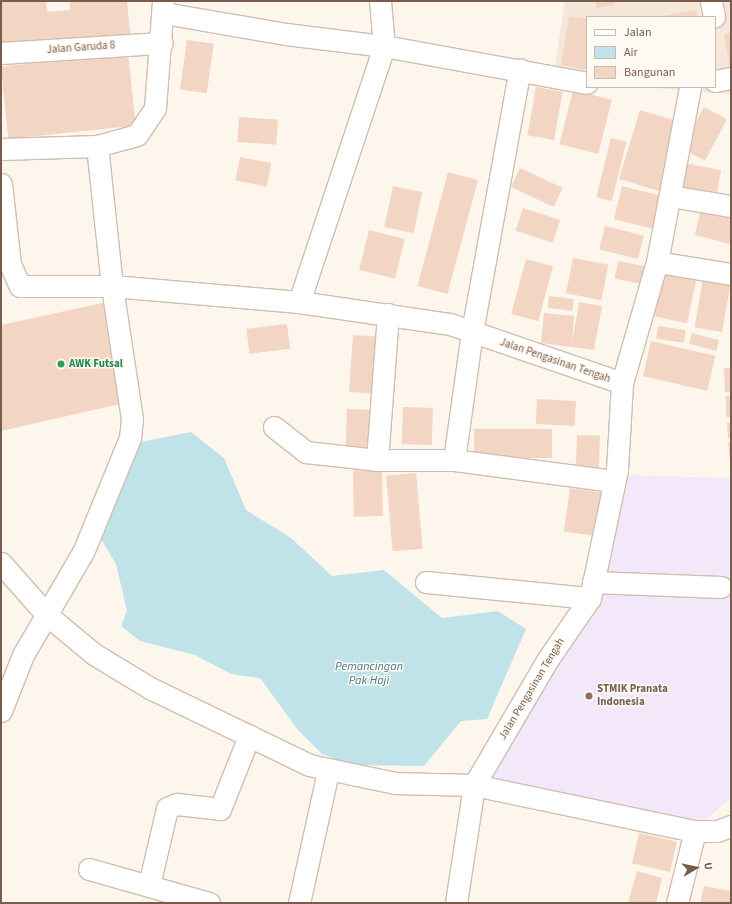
<!DOCTYPE html>
<html>
<head>
<meta charset="utf-8">
<style>
  body { margin:0 }
  #map { position:relative; width:732px; height:904px; overflow:hidden; background:#fdf6ec; font-family:"Source Sans 3",sans-serif }
  div>[style] { position:absolute }
  [style*='--x'] { left:calc(var(--x)*1px); top:calc(var(--y)*1px); width:calc(var(--w)*1px); rotate:calc(var(--a)*1deg) }
  .residential>* { inset:0; background:#f5e8da }
  .education>* { inset:0; background:#f3e8fa }
  .water>* { inset:0; background:#bfe3e8 }
  .building>* { inset:0; background:#f3d5c3; transform-origin:0 0 }
  .roads { filter:drop-shadow(1px 0 #d1beb0) drop-shadow(-1px 0 #d1beb0) drop-shadow(0 1px #d1beb0) drop-shadow(0 -1px #d1beb0) }
  .minor>* { height:21px; margin:-10.5px; padding:0 10.5px; transform-origin:10.5px; border-radius:10.5px; background:#fff }
  .dots>* { width:11px; height:11px; translate:-50% -50%; box-sizing:border-box; border:2px solid #fffaf3; border-radius:50% }
  span { translate:-50% -50%; white-space:nowrap; text-align:center; line-height:1.15; -webkit-text-stroke:3px #fffaf3; paint-order:stroke }
  .street-label { font-size:11px; color:#7a5c4d }
  .leisure-label { font-size:11px; color:#27864d; font-weight:700 }
  .left { translate:0 -50%; text-align:left }
  .education-label { font-size:11px; color:#785e54; font-weight:700 }
  .water-label { font-size:12px; color:#437c86; font-style:italic }
  .frame { position:absolute; inset:0; border:2px solid #7a5c4d; pointer-events:none }
  .legend { position:absolute; left:586px; top:16px; width:130px; height:72px; box-sizing:border-box; background:#fffaf3; border:1px solid #cabbb1; margin:0; padding:5px 7px; list-style:none; font-size:12px; color:#7a5c4d }
  .legend li { display:flex; align-items:center; gap:8px; height:20px }
  .legend b { width:20px; border:1px solid #cabbb1 }
  .north { position:absolute; left:676px; top:848px; width:40px; height:40px; -webkit-text-stroke:3px #fffaf3; paint-order:stroke; rotate:81deg; font-size:11px; font-weight:700; line-height:16px; text-align:center; color:#7a5c4d }
  .north::after { content:''; display:block; margin:auto; width:14px; height:18px; background:#7a5c4d; clip-path:polygon(50% 0,100% 100%,50% 72%,0 100%) }
</style>
</head>
<body>
<div id="map">
  <div class="residential">
    <i style="clip-path:polygon(565px 1px,731px 1px,731px 94px,643px 87px,715px 87px,715px 17px,587px 17px,587px 86px,552px 85px)"></i>
  </div>
  <div class="education">
    <i style="clip-path:polygon(621px 475px,731px 478px,731px 797px,703px 823px,483px 783px,589px 610px)"></i>
  </div>
  <div class="water">
    <i style="clip-path:polygon(191px 432px,224px 458px,246px 510px,291px 538px,332px 576px,384px 570px,442px 618px,498px 611px,526px 629px,487px 719px,461px 721px,424px 766px,351px 765px,322px 754px,298px 730px,260px 678px,231px 674px,195px 655px,140px 641px,121px 626px,127px 611px,116px 564px,99px 536px,136px 443px)"></i>
  </div>
  <div class="building">
    <i style="clip-path:polygon(1px 1px,46px 1px,47px 12px,70px 10px,70px 1px,127px 1px,131px 41px,1px 47px)"></i>
    <i style="clip-path:polygon(595px 1px,614px 1px,615px 5px,596px 8px)"></i>
    <i style="clip-path:polygon(696px 10px,698px 17px,662px 17px,662px 16px)"></i>
    <i style="clip-path:polygon(569px 16px,587px 19px,587px 70px,561px 65px)"></i>
    <i style="clip-path:polygon(731px 33px,731px 72px,730px 72px,724px 34px)"></i>
    <i style="left:187px;top:40px;width:27px;height:50px;rotate:8deg"></i>
    <i style="left:128px;top:53px;width:73px;height:128px;rotate:84deg"></i>
    <i style="left:536px;top:87px;width:27px;height:49px;rotate:10deg"></i>
    <i style="left:573px;top:90px;width:40px;height:56px;rotate:14deg"></i>
    <i style="left:704px;top:107px;width:26px;height:47px;rotate:28deg"></i>
    <i style="left:640px;top:110px;width:44px;height:72px;rotate:17deg"></i>
    <i style="left:239px;top:117px;width:39px;height:25px;rotate:4deg"></i>
    <i style="left:611px;top:138px;width:16px;height:61px;rotate:14deg"></i>
    <i style="left:240px;top:157px;width:32px;height:24px;rotate:11deg"></i>
    <i style="left:679px;top:162px;width:43px;height:34px;rotate:11deg"></i>
    <i style="left:520px;top:168px;width:47px;height:21px;rotate:25deg"></i>
    <i style="left:448px;top:172px;width:31px;height:118px;rotate:15deg"></i>
    <i style="left:393px;top:186px;width:30px;height:42px;rotate:12deg"></i>
    <i style="left:622px;top:186px;width:40px;height:34px;rotate:14deg"></i>
    <i style="left:523px;top:208px;width:39px;height:24px;rotate:18deg"></i>
    <i style="clip-path:polygon(701px 208px,731px 215px,730px 244px,695px 235px)"></i>
    <i style="left:605px;top:226px;width:40px;height:24px;rotate:14deg"></i>
    <i style="left:369px;top:230px;width:37px;height:41px;rotate:14deg"></i>
    <i style="left:573px;top:258px;width:36px;height:36px;rotate:11deg"></i>
    <i style="left:526px;top:259px;width:28px;height:57px;rotate:15deg"></i>
    <i style="left:618px;top:261px;width:36px;height:18px;rotate:11deg"></i>
    <i style="left:662px;top:273px;width:35px;height:44px;rotate:12deg"></i>
    <i style="left:703px;top:279px;width:28px;height:49px;rotate:10deg"></i>
    <i style="left:549px;top:296px;width:25px;height:12px;rotate:7deg"></i>
    <i style="clip-path:polygon(107px 302px,129px 402px,1px 431px,1px 325px)"></i>
    <i style="clip-path:polygon(579px 302px,602px 306px,594px 350px,541px 343px,544px 313px,574px 316px,572px 343px)"></i>
    <i style="left:287px;top:324px;width:25px;height:41px;rotate:83deg"></i>
    <i style="left:658px;top:326px;width:28px;height:13px;rotate:8deg"></i>
    <i style="left:692px;top:333px;width:28px;height:11px;rotate:15deg"></i>
    <i style="left:353px;top:335px;width:30px;height:57px;rotate:4deg"></i>
    <i style="left:651px;top:341px;width:66px;height:36px;rotate:13deg"></i>
    <i style="clip-path:polygon(724px 368px,731px 368px,731px 392px,725px 392px)"></i>
    <i style="left:726px;top:396px;width:5px;height:21px"></i>
    <i style="left:537px;top:399px;width:39px;height:25px;rotate:3deg"></i>
    <i style="left:403px;top:407px;width:30px;height:37px;rotate:2deg"></i>
    <i style="left:347px;top:409px;width:30px;height:44px;rotate:2deg"></i>
    <i style="clip-path:polygon(731px 422px,731px 438px,728px 438px,727px 423px)"></i>
    <i style="left:474px;top:429px;width:78px;height:29px"></i>
    <i style="left:577px;top:435px;width:23px;height:37px;rotate:2deg"></i>
    <i style="clip-path:polygon(728px 442px,731px 442px,731px 462px,730px 462px)"></i>
    <i style="left:382px;top:470px;width:46px;height:29px;rotate:89deg"></i>
    <i style="left:416px;top:473px;width:76px;height:30px;rotate:85deg"></i>
    <i style="left:570px;top:488px;width:36px;height:44px;rotate:8deg"></i>
    <i style="left:639px;top:833px;width:39px;height:31px;rotate:13deg"></i>
    <i style="clip-path:polygon(637px 871px,662px 878px,656px 903px,628px 903px)"></i>
    <i style="clip-path:polygon(704px 886px,731px 891px,731px 903px,700px 903px)"></i>
  </div>
  <div class="roads">
    <div class="minor">
      <i style="--x:711;--y:1;--w:16;--a:79"></i>
      <i style="--x:164;--y:13;--w:124;--a:9.8"></i>
      <i style="--x:286;--y:34;--w:99;--a:7"></i>
      <i style="--x:384;--y:46;--w:206;--a:10.3"></i>
      <i style="--x:1;--y:53;--w:161;--a:-3.6"></i>
      <i style="--x:715;--y:81;--w:16;--a:-11"></i>
      <i style="--x:1;--y:149;--w:96;--a:-1.8"></i>
      <i style="--x:97;--y:146;--w:41;--a:-15.4"></i>
      <i style="--x:137;--y:135;--w:32;--a:-56"></i>
      <i style="--x:155;--y:108;--w:107;--a:-85.7"></i>
      <i style="--x:1;--y:184;--w:81;--a:83.6"></i>
      <i style="--x:10;--y:264;--w:24;--a:66"></i>
      <i style="--x:20;--y:286;--w:92;--a:0"></i>
      <i style="--x:112;--y:286;--w:188;--a:4.9"></i>
      <i style="--x:299;--y:302;--w:153;--a:8.3"></i>
      <i style="--x:450;--y:324;--w:182;--a:18.9"></i>
      <i style="--x:670;--y:196;--w:62;--a:9.3"></i>
      <i style="--x:657;--y:262;--w:178;--a:-79.3"></i>
      <i style="--x:299;--y:302;--w:270;--a:-71.6"></i>
      <i style="--x:384;--y:46;--w:45;--a:-95.1"></i>
      <i style="--x:388;--y:314;--w:146;--a:94.3"></i>
      <i style="--x:377;--y:460;--w:77;--a:0"></i>
      <i style="--x:454;--y:460;--w:160;--a:7.5"></i>
      <i style="--x:274;--y:427;--w:41;--a:38"></i>
      <i style="--x:306;--y:452;--w:71;--a:6.4"></i>
      <i style="--x:454;--y:460;--w:129;--a:-82"></i>
      <i style="--x:472;--y:332;--w:267;--a:-79.7"></i>
      <i style="--x:1;--y:563;--w:69;--a:48.5"></i>
      <i style="--x:47;--y:615;--w:61;--a:39.7"></i>
      <i style="--x:94;--y:654;--w:66;--a:31.3"></i>
      <i style="--x:150;--y:688;--w:177;--a:25.8"></i>
      <i style="--x:309;--y:765;--w:88;--a:11.8"></i>
      <i style="--x:395;--y:783;--w:79;--a:1.5"></i>
      <i style="--x:474;--y:785;--w:226;--a:11.8"></i>
      <i style="--x:695;--y:831;--w:22;--a:0"></i>
      <i style="--x:717;--y:831;--w:15;--a:-20"></i>
      <i style="--x:426;--y:582;--w:165;--a:5.6"></i>
      <i style="--x:593;--y:582;--w:128;--a:2.2"></i>
      <i style="--x:1;--y:711;--w:60;--a:-68.6"></i>
      <i style="--x:23;--y:655;--w:121;--a:-59.8"></i>
      <i style="--x:84;--y:550;--w:121;--a:-67.7"></i>
      <i style="--x:130;--y:438;--w:19;--a:-84"></i>
      <i style="--x:132;--y:419;--w:134;--a:-98.6"></i>
      <i style="--x:112;--y:286;--w:141;--a:-96.1"></i>
      <i style="--x:89;--y:869;--w:125;--a:15.8"></i>
      <i style="--x:149;--y:885;--w:79;--a:-76.8"></i>
      <i style="--x:167;--y:808;--w:11;--a:-22"></i>
      <i style="--x:177;--y:804;--w:43;--a:6.6"></i>
      <i style="--x:220;--y:809;--w:79;--a:-68.3"></i>
      <i style="--x:299;--y:903;--w:135;--a:-77.6"></i>
      <i style="--x:456;--y:903;--w:119;--a:-81.3"></i>
      <i style="--x:474;--y:785;--w:146;--a:-59.6"></i>
      <i style="--x:548;--y:659;--w:74;--a:-55.5"></i>
      <i style="--x:590;--y:598;--w:131;--a:-78.1"></i>
      <i style="--x:617;--y:470;--w:87;--a:-86.7"></i>
      <i style="--x:622;--y:383;--w:126;--a:-73.9"></i>
      <i style="--x:657;--y:262;--w:75;--a:9.2"></i>
      <i style="--x:677;--y:903;--w:74;--a:-76"></i>
    </div>
  </div>
  <div class="dots">
    <i style="left:61px;top:364px;background:#2e9e5b"></i>
    <i style="left:589px;top:696px;background:#8d6e63"></i>
  </div>
  <div class="street-label">
    <span style="left:81px;top:48px;rotate:-4deg">Jalan Garuda 8</span>
    <span style="left:555px;top:361px;rotate:19deg">Jalan Pengasinan Tengah</span>
    <span style="left:532px;top:689px;rotate:-59deg">Jalan Pengasinan Tengah</span>
  </div>
  <div class="leisure-label">
    <span class="left" style="left:69px;top:364px">AWK Futsal</span>
  </div>
  <div class="education-label">
    <span class="left" style="left:597px;top:696px">STMIK Pranata<br>Indonesia</span>
  </div>
  <div class="water-label">
    <span style="left:369px;top:674px">Pemancingan<br>Pak Haji</span>
  </div>
  <div class="frame"></div>
  <ul class="legend">
  <li><b style="height:5px;background:#fff"></b>Jalan</li>
  <li><b style="height:11px;background:#bfe3e8"></b>Air</li>
  <li><b style="height:11px;background:#f3d5c3"></b>Bangunan</li>
  </ul>
  <div class="north">U</div>
</div>
</body>
</html>
